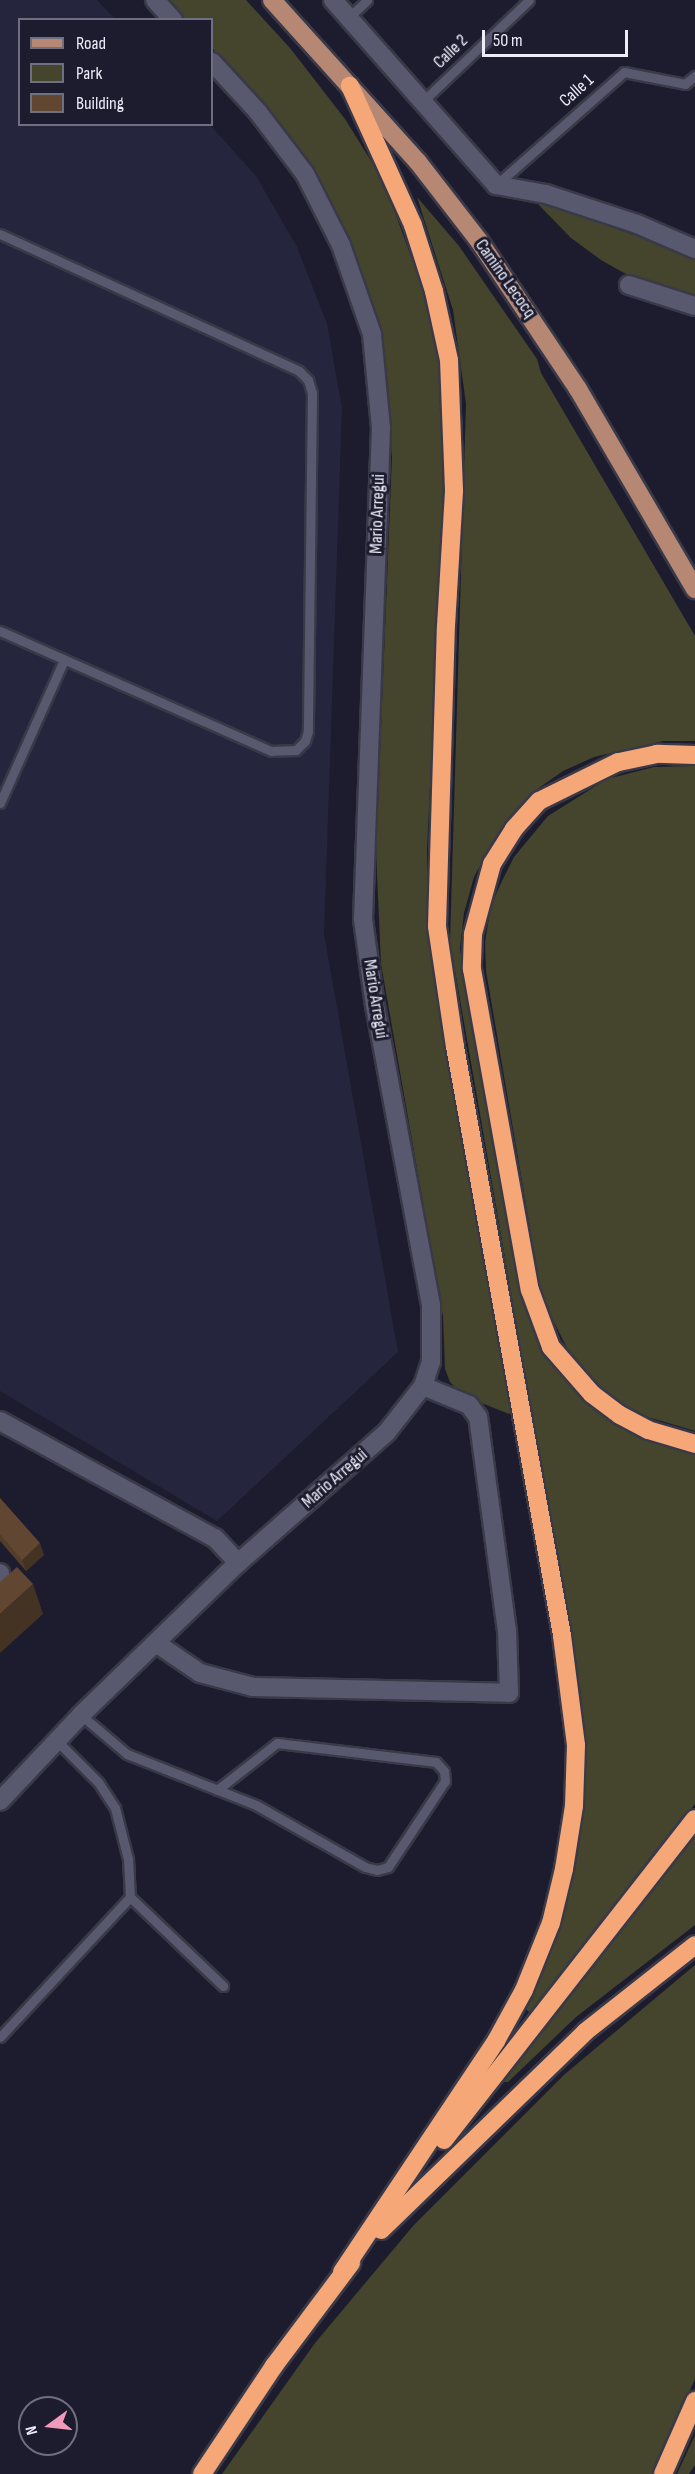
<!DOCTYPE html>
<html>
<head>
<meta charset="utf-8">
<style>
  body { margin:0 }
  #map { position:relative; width:695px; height:2474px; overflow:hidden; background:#1c1c2e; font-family:"Sofia Sans Condensed",sans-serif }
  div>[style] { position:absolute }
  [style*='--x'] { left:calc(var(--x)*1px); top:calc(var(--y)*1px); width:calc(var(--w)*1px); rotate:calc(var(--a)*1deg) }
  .built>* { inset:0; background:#25253d }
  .green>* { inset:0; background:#44452c }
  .roads { filter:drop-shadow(2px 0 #393948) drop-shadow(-2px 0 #393948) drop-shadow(0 2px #393948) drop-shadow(0 -2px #393948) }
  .lane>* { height:9px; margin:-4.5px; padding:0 4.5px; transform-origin:4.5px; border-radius:4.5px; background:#58596e }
  .street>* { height:18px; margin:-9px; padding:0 9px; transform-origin:9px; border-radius:9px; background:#58596e }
  .secondary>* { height:18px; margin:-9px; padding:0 9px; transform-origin:9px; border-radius:9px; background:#58596e }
  .primary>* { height:18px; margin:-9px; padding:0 9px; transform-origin:9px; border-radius:9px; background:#b68874 }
  .highway>* { height:18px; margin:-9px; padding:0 9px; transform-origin:9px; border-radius:9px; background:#f5a778 }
  .wall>* { inset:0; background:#533d2a }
  .shaded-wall>* { inset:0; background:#443222 }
  .building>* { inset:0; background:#614731 }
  span { translate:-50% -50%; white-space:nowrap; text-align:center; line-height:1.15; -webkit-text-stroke:6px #1c1c2e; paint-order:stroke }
  .street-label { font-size:18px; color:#ecedf9 }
  .legend { position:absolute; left:18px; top:18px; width:195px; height:108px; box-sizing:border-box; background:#1c1c2e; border:2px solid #6f707f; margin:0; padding:8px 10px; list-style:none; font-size:18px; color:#ecedf9 }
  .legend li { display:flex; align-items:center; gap:12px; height:30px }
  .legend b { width:30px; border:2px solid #6f707f }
  .north { position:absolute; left:18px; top:2396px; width:60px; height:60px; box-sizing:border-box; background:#1c1c2e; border:2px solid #6f707f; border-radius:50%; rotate:255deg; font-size:16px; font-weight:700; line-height:24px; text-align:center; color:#ecedf9 }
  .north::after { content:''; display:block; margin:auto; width:21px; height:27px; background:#ef9ab8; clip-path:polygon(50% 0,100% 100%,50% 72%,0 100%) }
  .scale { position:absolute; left:482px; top:30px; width:146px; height:27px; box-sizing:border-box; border:3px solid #ecedf9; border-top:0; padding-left:8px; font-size:18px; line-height:21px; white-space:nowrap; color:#ecedf9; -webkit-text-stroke:4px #1c1c2e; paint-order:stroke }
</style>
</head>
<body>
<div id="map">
  <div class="built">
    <i style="clip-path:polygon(0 0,97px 0,115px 19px,20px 20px,20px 124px,210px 125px,256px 176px,297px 247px,327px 324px,342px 408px,324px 934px,398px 1352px,217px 1521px,0 1391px)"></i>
  </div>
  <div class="green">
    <i style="clip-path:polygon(168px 0,246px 0,290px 48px,345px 119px,383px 180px,430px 308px,443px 387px,446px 442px,427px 851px,428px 933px,512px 1411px,509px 1414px,464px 1396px,450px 1382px,445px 1369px,443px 1316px,381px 964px,376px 851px,392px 457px,384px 372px,350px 246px,321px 182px,284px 130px,212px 48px,212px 20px,185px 19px)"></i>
    <i style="clip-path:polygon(417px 197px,459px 246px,537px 359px,541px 373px,695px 636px,695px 741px,663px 741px,594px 757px,563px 771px,536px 790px,492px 843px,474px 877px,464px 913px,460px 948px,466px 994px,528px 1317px,545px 1353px,582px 1400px,639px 1437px,695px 1453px,695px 1804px,530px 2013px,523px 2006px,538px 1974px,583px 1732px,581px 1694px,450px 942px,466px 404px,453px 310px)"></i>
    <i style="clip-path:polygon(533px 199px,695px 257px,695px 298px,624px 273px,601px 260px,571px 238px)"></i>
    <i style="clip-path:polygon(695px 766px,695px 1431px,641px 1415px,609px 1395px,584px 1372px,567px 1348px,542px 1298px,486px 971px,485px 942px,491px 906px,501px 883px,514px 857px,548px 816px,607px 779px,654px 767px)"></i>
    <i style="clip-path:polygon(695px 1835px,695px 1925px,576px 2017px,508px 2082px,503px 2082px)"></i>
    <i style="clip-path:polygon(695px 1965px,695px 2379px,653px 2474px,222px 2474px,315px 2343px,413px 2226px,565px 2074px)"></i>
    <i style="clip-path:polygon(695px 2435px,695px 2465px,689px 2474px,677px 2474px)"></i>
  </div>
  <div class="roads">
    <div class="lane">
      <i style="--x:348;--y:18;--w:26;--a:-43"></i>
      <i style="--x:421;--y:103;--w:149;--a:-43.6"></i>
      <i style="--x:496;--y:185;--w:171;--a:-41.4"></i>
      <i style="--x:624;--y:72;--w:62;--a:11.1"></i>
      <i style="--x:685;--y:84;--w:13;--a:-39"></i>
      <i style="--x:0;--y:234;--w:329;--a:24.6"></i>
      <i style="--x:299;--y:371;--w:13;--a:45"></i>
      <i style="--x:308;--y:380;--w:14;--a:73"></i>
      <i style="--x:312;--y:393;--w:338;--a:90.7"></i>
      <i style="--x:308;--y:731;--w:10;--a:107"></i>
      <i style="--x:305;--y:741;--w:13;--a:135"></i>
      <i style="--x:296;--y:750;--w:25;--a:178"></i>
      <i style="--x:271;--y:751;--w:296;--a:-156.1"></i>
      <i style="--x:0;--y:803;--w:157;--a:-65.9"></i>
      <i style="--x:81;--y:1715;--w:60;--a:40.3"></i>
      <i style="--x:127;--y:1754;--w:139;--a:21.6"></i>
      <i style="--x:256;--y:1805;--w:125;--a:29.6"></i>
      <i style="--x:365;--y:1867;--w:12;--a:14"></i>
      <i style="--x:377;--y:1870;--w:11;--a:-15"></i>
      <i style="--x:388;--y:1867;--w:103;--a:-56.5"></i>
      <i style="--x:445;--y:1781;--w:10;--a:-96"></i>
      <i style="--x:444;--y:1771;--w:12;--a:-132"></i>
      <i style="--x:436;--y:1762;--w:160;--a:-173.2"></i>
      <i style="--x:277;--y:1743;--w:76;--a:141.9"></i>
      <i style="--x:130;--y:1897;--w:129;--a:43.7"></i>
      <i style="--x:0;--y:2037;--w:191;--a:-47.1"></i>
      <i style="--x:130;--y:1897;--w:38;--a:-93"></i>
      <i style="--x:128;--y:1859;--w:53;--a:-104.3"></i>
      <i style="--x:115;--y:1808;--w:31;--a:-123"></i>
      <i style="--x:98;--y:1782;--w:59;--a:-135"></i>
    </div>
    <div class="street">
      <i style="--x:333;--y:0;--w:247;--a:48.6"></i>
      <i style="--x:496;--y:185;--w:51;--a:10.2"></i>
      <i style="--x:546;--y:194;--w:96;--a:18.2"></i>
      <i style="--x:637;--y:224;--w:63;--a:23.3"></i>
      <i style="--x:629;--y:285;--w:69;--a:17.7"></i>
      <i style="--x:0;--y:1421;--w:245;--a:28.6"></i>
      <i style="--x:215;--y:1538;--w:34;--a:47"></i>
      <i style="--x:0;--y:1573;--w:20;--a:90"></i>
      <i style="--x:156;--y:1643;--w:53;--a:34.3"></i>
      <i style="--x:200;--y:1673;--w:55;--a:14.8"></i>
      <i style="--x:253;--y:1687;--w:256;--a:1.3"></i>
      <i style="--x:509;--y:1693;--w:62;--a:-91.8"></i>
      <i style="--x:507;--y:1631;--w:216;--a:-97.7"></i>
      <i style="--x:478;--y:1417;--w:15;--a:-127"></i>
      <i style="--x:469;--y:1405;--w:50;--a:-157.6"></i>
    </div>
    <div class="secondary">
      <i style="--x:155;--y:0;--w:27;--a:48"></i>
      <i style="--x:0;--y:1801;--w:118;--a:-46.7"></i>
      <i style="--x:81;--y:1715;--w:219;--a:-44.1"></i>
      <i style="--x:238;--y:1563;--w:198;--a:-41.3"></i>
      <i style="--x:387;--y:1432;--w:58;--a:-52"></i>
      <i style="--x:423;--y:1386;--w:25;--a:-72"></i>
      <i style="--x:431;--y:1362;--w:57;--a:-90"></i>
      <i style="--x:431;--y:1305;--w:304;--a:-100.6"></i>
      <i style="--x:375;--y:1006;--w:88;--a:-97.9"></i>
      <i style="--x:363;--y:919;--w:491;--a:-87.9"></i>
      <i style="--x:381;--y:428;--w:94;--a:-95.5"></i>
      <i style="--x:372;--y:334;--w:94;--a:-109.2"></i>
      <i style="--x:341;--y:245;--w:80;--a:-116.9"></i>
      <i style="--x:305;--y:174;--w:78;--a:-127.2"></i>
      <i style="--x:258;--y:112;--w:68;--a:-132.6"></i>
    </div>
    <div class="primary">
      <i style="--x:272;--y:0;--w:218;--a:48"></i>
      <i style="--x:418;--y:162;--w:100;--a:52.3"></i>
      <i style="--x:479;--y:241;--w:178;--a:56.2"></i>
      <i style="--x:578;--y:389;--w:232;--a:59.7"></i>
    </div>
    <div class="highway">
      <i style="--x:695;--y:755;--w:38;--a:-178"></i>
      <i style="--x:657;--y:754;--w:40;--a:168"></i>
      <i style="--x:618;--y:762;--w:88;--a:153.7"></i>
      <i style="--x:539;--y:801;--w:38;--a:132"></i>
      <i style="--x:514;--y:829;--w:41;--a:122.2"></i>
      <i style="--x:492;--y:864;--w:73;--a:105.2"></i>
      <i style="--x:473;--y:934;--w:35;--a:92"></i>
      <i style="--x:472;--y:969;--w:326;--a:79.8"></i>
      <i style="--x:530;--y:1290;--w:61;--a:69.8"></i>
      <i style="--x:551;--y:1347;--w:62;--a:48.9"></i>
      <i style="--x:592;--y:1394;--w:35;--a:37"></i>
      <i style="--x:620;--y:1415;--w:32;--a:28"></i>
      <i style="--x:648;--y:1430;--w:49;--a:16.6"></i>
      <i style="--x:444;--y:2140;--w:407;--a:-52"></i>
      <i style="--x:381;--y:2230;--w:284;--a:-44.1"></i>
      <i style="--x:585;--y:2032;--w:140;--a:-38.3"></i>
      <i style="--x:342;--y:2272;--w:278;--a:-56.3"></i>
      <i style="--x:496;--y:2041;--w:58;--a:-61.2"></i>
      <i style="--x:524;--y:1990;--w:72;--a:-68.1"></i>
      <i style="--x:551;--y:1923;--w:56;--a:-76.5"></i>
      <i style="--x:564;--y:1869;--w:64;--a:-81"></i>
      <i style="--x:574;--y:1806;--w:61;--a:-88.1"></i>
      <i style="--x:576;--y:1745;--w:111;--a:-97.3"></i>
      <i style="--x:562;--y:1635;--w:598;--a:-100.31"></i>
      <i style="--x:455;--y:1047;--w:122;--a:-98.5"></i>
      <i style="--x:437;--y:926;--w:300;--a:-88.3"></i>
      <i style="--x:446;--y:626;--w:136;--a:-86.6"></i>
      <i style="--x:454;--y:490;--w:130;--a:-92.2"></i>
      <i style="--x:449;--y:360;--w:71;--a:-102.3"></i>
      <i style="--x:434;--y:291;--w:69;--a:-107.7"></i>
      <i style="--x:413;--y:225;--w:153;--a:-114.4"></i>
      <i style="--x:202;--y:2474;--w:130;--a:-56.3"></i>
      <i style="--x:274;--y:2366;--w:129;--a:-53.2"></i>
      <i style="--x:663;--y:2474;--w:80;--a:-66.3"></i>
    </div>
  </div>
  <div class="wall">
    <i style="clip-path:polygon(0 1498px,44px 1555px,26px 1571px,0 1541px)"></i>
  </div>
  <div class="shaded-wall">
    <i style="clip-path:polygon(40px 1543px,44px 1555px,26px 1571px,22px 1560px)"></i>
    <i style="clip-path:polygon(33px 1584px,43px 1614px,0 1653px,0 1614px)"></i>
  </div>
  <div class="building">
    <i style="clip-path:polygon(0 1498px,40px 1543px,22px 1560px,0 1534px)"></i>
    <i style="clip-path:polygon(17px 1567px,33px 1584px,0 1614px,0 1582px)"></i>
  </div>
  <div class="street-label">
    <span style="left:451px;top:52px;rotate:-44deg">Calle 2</span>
    <span style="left:577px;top:91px;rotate:-42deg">Calle 1</span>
    <span style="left:505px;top:279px;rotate:55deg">Camino Lecocq</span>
    <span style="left:378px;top:514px;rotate:-88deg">Mario Arregui</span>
    <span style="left:375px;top:999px;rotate:81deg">Mario Arregui</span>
    <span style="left:335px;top:1479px;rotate:-41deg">Mario Arregui</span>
  </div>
  <ul class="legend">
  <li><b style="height:8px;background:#b68874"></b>Road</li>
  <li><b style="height:16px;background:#44452c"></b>Park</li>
  <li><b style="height:16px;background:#614731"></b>Building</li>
  </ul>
  <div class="north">N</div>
  <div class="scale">50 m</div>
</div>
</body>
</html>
